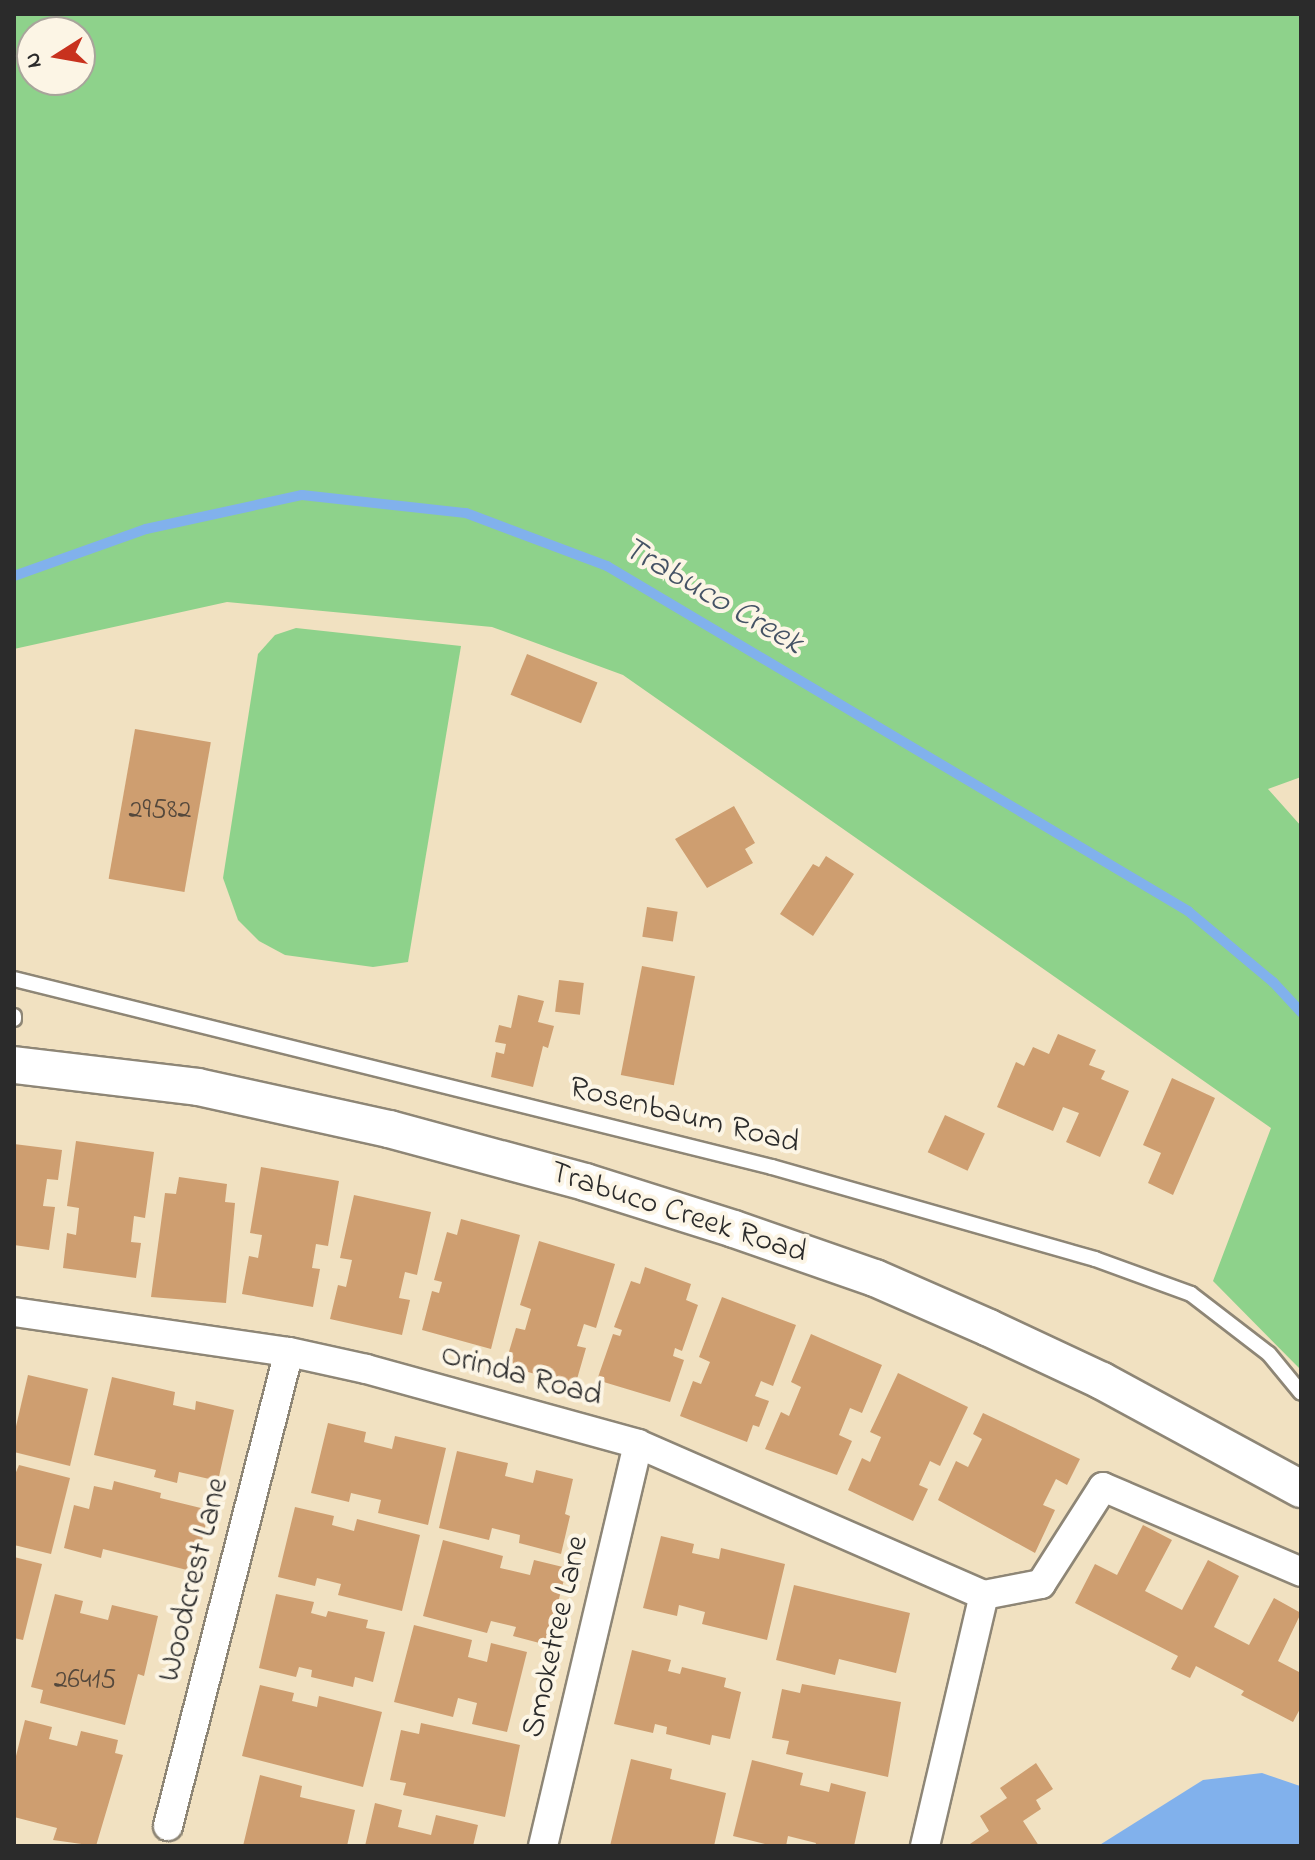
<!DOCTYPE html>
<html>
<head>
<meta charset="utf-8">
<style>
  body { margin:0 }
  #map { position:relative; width:1315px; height:1860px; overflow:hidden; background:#f1e1c1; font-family:"Indie Flower",sans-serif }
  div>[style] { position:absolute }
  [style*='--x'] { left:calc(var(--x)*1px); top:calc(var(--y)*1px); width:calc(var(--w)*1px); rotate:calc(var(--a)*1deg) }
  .green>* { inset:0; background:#8ed28b }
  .water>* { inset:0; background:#81b1ec }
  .stream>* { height:10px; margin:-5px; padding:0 5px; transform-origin:5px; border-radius:5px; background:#81b1ec }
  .building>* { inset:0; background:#ce9e70; transform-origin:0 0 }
  .roads { filter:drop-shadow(2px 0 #8e8676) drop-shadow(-2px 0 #8e8676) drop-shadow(0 2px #8e8676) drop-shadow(0 -2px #8e8676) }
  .service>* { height:14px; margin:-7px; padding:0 7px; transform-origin:7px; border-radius:7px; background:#fff }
  .minor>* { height:28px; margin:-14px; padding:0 14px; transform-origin:14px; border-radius:14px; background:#fff }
  .tertiary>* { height:36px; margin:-18px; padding:0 18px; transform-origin:18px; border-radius:18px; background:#fff }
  span { translate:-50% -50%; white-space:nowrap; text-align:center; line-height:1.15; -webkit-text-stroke:8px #fcf5e5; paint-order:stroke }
  .number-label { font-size:28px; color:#54483c }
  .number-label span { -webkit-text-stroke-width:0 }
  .street-label { font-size:32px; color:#2b2b2b }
  .water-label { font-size:34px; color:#455365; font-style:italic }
  .frame { position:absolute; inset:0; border:16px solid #2b2b2b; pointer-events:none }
  .north { position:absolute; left:16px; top:16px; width:80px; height:80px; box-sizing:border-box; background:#fcf5e5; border:2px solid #a8a49b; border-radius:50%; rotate:259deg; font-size:22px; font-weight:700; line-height:32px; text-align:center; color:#2b2b2b }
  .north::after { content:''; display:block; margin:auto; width:28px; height:36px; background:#c8321e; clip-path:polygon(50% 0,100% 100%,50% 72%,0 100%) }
</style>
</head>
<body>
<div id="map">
  <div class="green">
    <i style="clip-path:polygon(evenodd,14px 14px,1301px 14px,1301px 777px,1268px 789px,1301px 826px,1301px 1370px,1213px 1281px,1271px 1128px,623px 675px,492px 627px,227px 602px,14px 649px,14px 14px,32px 32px,80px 32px,80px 80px,32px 80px,32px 32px)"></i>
    <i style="clip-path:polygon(296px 628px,461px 646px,408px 962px,373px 967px,285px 955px,259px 941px,238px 920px,223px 878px,258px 654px,275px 635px)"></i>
  </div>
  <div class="water">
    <i style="clip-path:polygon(1262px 1773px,1300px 1786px,1301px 1846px,1098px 1846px,1203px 1780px)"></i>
  </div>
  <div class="stream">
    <i style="--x:14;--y:576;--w:140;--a:-19.6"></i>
    <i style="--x:146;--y:529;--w:160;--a:-12.3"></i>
    <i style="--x:302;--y:495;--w:165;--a:6.3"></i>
    <i style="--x:466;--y:513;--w:151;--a:20.6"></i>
    <i style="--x:607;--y:566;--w:676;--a:30.7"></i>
    <i style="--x:1188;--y:911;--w:111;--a:39.9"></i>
    <i style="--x:1273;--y:982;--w:41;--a:47"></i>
  </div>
  <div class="building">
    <i style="left:527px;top:654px;width:76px;height:44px;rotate:22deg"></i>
    <i style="left:135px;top:729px;width:77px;height:152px;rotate:10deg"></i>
    <i style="clip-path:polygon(734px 806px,755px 843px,745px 849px,753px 863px,707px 888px,675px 839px)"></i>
    <i style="clip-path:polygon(826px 856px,854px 874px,813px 936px,780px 914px,813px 864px,819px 867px)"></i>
    <i style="left:647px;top:907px;width:31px;height:30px;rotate:9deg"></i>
    <i style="left:642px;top:966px;width:54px;height:111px;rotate:11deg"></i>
    <i style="left:559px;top:980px;width:25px;height:32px;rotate:7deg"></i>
    <i style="clip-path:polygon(518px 995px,544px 1001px,538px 1022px,554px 1026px,548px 1048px,543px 1046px,533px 1087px,491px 1077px,496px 1052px,504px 1054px,506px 1044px,495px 1042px,499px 1025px,511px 1028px)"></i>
    <i style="clip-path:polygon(1058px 1034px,1096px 1050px,1089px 1065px,1105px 1071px,1101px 1079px,1129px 1091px,1100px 1157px,1066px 1142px,1079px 1113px,1063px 1107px,1053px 1131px,997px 1107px,1016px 1062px,1024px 1066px,1033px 1047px,1049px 1054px)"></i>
    <i style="clip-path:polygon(1172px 1078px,1215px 1098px,1173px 1195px,1148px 1183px,1161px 1153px,1143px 1145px)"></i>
    <i style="left:945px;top:1115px;width:44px;height:41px;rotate:25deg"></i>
    <i style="clip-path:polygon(76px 1141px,154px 1152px,145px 1218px,134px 1216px,131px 1242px,141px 1243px,136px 1278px,63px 1268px,67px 1233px,76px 1235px,79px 1208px,67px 1206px)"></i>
    <i style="clip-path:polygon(14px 1144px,62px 1150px,58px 1180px,47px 1179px,43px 1206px,55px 1207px,49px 1250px,14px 1245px)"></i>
    <i style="clip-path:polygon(261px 1167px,339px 1181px,328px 1246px,316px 1244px,312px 1268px,320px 1269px,313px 1307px,242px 1294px,249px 1256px,258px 1258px,262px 1235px,250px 1233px)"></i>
    <i style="clip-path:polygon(179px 1177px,227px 1184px,225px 1202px,235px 1203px,226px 1303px,151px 1297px,165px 1193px,176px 1194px)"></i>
    <i style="clip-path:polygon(354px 1195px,431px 1212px,417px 1275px,405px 1272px,399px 1298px,410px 1300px,402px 1335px,330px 1319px,338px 1285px,346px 1287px,352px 1260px,340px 1258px)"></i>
    <i style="clip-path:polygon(461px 1219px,520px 1235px,491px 1349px,422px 1330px,432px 1291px,439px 1293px,442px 1282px,434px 1280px,447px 1232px,457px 1235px)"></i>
    <i style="clip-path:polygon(539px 1241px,615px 1264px,596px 1328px,584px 1324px,577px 1346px,586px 1348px,575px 1386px,505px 1365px,516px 1328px,525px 1330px,531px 1309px,520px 1305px)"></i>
    <i style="clip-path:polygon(645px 1267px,691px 1284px,686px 1300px,698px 1305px,682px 1351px,675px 1348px,673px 1356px,684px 1360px,670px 1402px,597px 1380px,613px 1334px,620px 1336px,622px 1330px,614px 1327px,631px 1281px,640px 1284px)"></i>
    <i style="clip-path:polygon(722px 1297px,796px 1325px,773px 1386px,761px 1381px,755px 1396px,769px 1401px,759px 1427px,753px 1425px,747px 1442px,680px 1416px,693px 1381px,701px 1384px,710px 1362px,699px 1357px)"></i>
    <i style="clip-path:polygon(811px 1334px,882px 1365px,862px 1413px,850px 1408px,839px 1435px,852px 1441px,837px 1475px,765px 1449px,781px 1412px,789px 1416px,801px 1387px,791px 1382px)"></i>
    <i style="clip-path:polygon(898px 1373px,968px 1407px,940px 1466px,930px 1461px,919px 1485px,928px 1489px,913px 1521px,848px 1490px,862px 1458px,870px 1462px,881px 1437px,870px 1432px)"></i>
    <i style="clip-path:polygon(28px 1375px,88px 1389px,70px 1466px,14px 1452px,14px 1435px)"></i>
    <i style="clip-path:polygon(112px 1377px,175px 1392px,173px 1405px,195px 1410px,196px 1401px,234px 1410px,218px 1481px,179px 1472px,177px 1483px,154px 1477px,156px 1470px,94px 1455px)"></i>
    <i style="clip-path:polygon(983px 1413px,1080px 1459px,1067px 1485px,1056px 1479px,1043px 1505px,1055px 1510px,1035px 1553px,938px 1500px,956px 1461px,968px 1467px,982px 1439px,973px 1434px)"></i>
    <i style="clip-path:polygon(328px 1423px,366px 1432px,364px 1442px,392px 1449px,395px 1436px,446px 1448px,428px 1525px,378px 1513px,381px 1500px,351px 1493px,349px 1502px,311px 1493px)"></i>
    <i style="clip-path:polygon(457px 1451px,508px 1463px,505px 1476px,533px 1483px,536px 1470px,573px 1479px,565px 1514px,570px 1516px,561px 1554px,519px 1543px,520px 1535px,492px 1528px,489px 1540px,439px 1528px)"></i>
    <i style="clip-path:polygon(19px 1465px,70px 1478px,51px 1554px,14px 1545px,14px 1477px)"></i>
    <i style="clip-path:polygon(114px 1481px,161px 1493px,160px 1498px,209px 1510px,195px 1572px,103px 1549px,101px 1558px,64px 1548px,74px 1505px,89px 1509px,94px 1486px,112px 1490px)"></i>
    <i style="clip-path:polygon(295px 1507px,334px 1516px,332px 1525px,354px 1531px,357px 1519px,420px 1535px,402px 1611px,338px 1595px,341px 1584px,317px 1578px,315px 1586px,278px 1577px)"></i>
    <i style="clip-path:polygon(1143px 1525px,1172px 1540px,1145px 1591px,1182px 1610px,1208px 1560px,1239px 1576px,1214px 1627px,1249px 1645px,1274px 1598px,1301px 1613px,1278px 1661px,1301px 1673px,1301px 1707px,1293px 1722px,1241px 1695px,1244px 1691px,1196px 1666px,1190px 1678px,1171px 1669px,1178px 1656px,1075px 1603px,1095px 1564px,1117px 1575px)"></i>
    <i style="clip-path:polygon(661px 1536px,694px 1544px,692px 1553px,719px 1559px,721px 1548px,785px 1564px,767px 1640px,702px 1624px,705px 1612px,679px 1605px,677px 1616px,643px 1608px)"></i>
    <i style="clip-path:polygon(443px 1540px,503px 1556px,500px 1568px,530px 1575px,534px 1560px,567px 1568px,547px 1645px,513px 1636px,516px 1627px,491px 1621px,487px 1633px,423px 1616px)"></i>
    <i style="clip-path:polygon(14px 1557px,42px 1564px,23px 1640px,14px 1638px)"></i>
    <i style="clip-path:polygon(794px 1585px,910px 1613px,896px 1673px,839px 1659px,835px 1675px,776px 1660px)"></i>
    <i style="clip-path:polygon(55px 1594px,83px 1601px,80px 1613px,108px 1620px,112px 1605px,158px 1616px,144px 1676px,138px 1674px,125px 1725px,40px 1703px,43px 1690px,31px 1687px)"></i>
    <i style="clip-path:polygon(276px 1594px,314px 1602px,311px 1613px,326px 1617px,328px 1611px,368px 1620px,366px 1628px,385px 1632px,373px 1682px,355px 1677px,353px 1687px,311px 1677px,312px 1670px,299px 1667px,296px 1677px,259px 1668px)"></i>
    <i style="clip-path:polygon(414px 1625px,472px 1640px,468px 1657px,487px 1662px,491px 1643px,527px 1652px,507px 1732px,472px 1724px,477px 1703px,458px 1698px,453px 1717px,394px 1702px)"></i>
    <i style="clip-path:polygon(632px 1650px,671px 1660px,668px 1671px,680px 1674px,682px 1667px,726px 1678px,724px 1687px,741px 1692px,730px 1739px,712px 1735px,710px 1745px,666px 1734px,667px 1727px,655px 1724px,653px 1733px,614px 1724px)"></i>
    <i style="clip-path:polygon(802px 1684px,901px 1702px,888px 1777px,786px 1754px,789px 1741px,772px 1738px,782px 1689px,800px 1693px)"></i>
    <i style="clip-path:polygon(260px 1685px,294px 1693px,292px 1701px,317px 1707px,319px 1696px,382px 1712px,363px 1787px,242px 1756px)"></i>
    <i style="clip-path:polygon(25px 1720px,52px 1727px,49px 1739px,77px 1746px,81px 1731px,118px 1740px,115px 1753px,123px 1755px,96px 1846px,53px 1840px,57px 1828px,14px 1817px,14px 1764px)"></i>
    <i style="clip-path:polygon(421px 1723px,520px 1745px,505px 1817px,403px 1795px,406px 1783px,390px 1780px,401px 1730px,419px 1734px)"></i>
    <i style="clip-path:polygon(631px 1759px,672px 1769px,670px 1779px,726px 1793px,714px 1846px,610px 1846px)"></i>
    <i style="clip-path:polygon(752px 1760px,803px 1773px,800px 1785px,829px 1792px,831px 1783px,866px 1792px,854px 1846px,815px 1846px,816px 1843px,788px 1836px,786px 1846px,773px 1846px,733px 1836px)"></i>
    <i style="clip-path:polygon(1036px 1763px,1053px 1789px,1036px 1800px,1041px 1809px,1023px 1821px,1039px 1846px,967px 1846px,989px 1831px,980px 1816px,1007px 1798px,1000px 1788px)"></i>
    <i style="clip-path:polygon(260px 1775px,302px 1786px,300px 1797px,355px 1810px,347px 1846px,243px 1846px)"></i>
    <i style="clip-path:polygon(375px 1803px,402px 1810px,398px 1827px,431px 1835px,436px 1815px,478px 1825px,473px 1846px,365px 1846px)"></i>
  </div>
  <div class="roads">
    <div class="service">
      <i style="--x:14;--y:979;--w:781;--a:13.93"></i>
      <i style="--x:772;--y:1167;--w:336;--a:15.9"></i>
      <i style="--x:1095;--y:1259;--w:102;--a:20"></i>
      <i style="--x:1191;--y:1294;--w:98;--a:37.6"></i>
      <i style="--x:1269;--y:1354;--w:50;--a:50.6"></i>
      <i style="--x:14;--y:1016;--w:3;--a:90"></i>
    </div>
    <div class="minor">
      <i style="--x:14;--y:1312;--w:278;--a:8.3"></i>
      <i style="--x:289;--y:1352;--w:79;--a:12.4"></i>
      <i style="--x:366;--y:1369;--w:282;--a:15.4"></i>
      <i style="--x:638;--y:1444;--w:378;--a:23.6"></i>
      <i style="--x:984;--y:1595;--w:58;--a:-10.9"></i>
      <i style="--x:1041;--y:1584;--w:115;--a:-57.4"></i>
      <i style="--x:1103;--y:1487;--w:215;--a:23.2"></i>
      <i style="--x:168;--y:1826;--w:489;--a:-75.7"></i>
      <i style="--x:543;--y:1846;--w:413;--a:-76.7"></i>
      <i style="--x:925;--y:1846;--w:258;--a:-76.8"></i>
    </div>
    <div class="tertiary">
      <i style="--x:14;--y:1065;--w:185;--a:6.8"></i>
      <i style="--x:198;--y:1087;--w:196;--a:12.4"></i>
      <i style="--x:389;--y:1129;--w:203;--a:15.1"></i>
      <i style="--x:585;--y:1182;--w:156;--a:17.5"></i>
      <i style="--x:734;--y:1229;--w:149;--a:19.2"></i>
      <i style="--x:875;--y:1278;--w:124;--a:23.7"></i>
      <i style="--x:989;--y:1328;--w:125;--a:25.1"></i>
      <i style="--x:1102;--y:1381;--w:226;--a:28.5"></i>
    </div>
  </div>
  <div class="number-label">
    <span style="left:160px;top:811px">29582</span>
    <span style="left:85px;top:1681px">26415</span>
  </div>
  <div class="street-label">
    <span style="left:684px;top:1117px;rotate:14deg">Rosenbaum Road</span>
    <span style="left:678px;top:1214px;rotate:18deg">Trabuco Creek Road</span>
    <span style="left:521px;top:1377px;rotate:15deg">Orinda Road</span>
    <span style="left:195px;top:1580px;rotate:-76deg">Woodcrest Lane</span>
    <span style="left:557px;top:1637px;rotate:-77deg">Smoketree Lane</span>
  </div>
  <div class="water-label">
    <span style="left:712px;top:597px;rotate:30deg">Trabuco Creek</span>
  </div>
  <div class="frame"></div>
  <div class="north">N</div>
</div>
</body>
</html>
